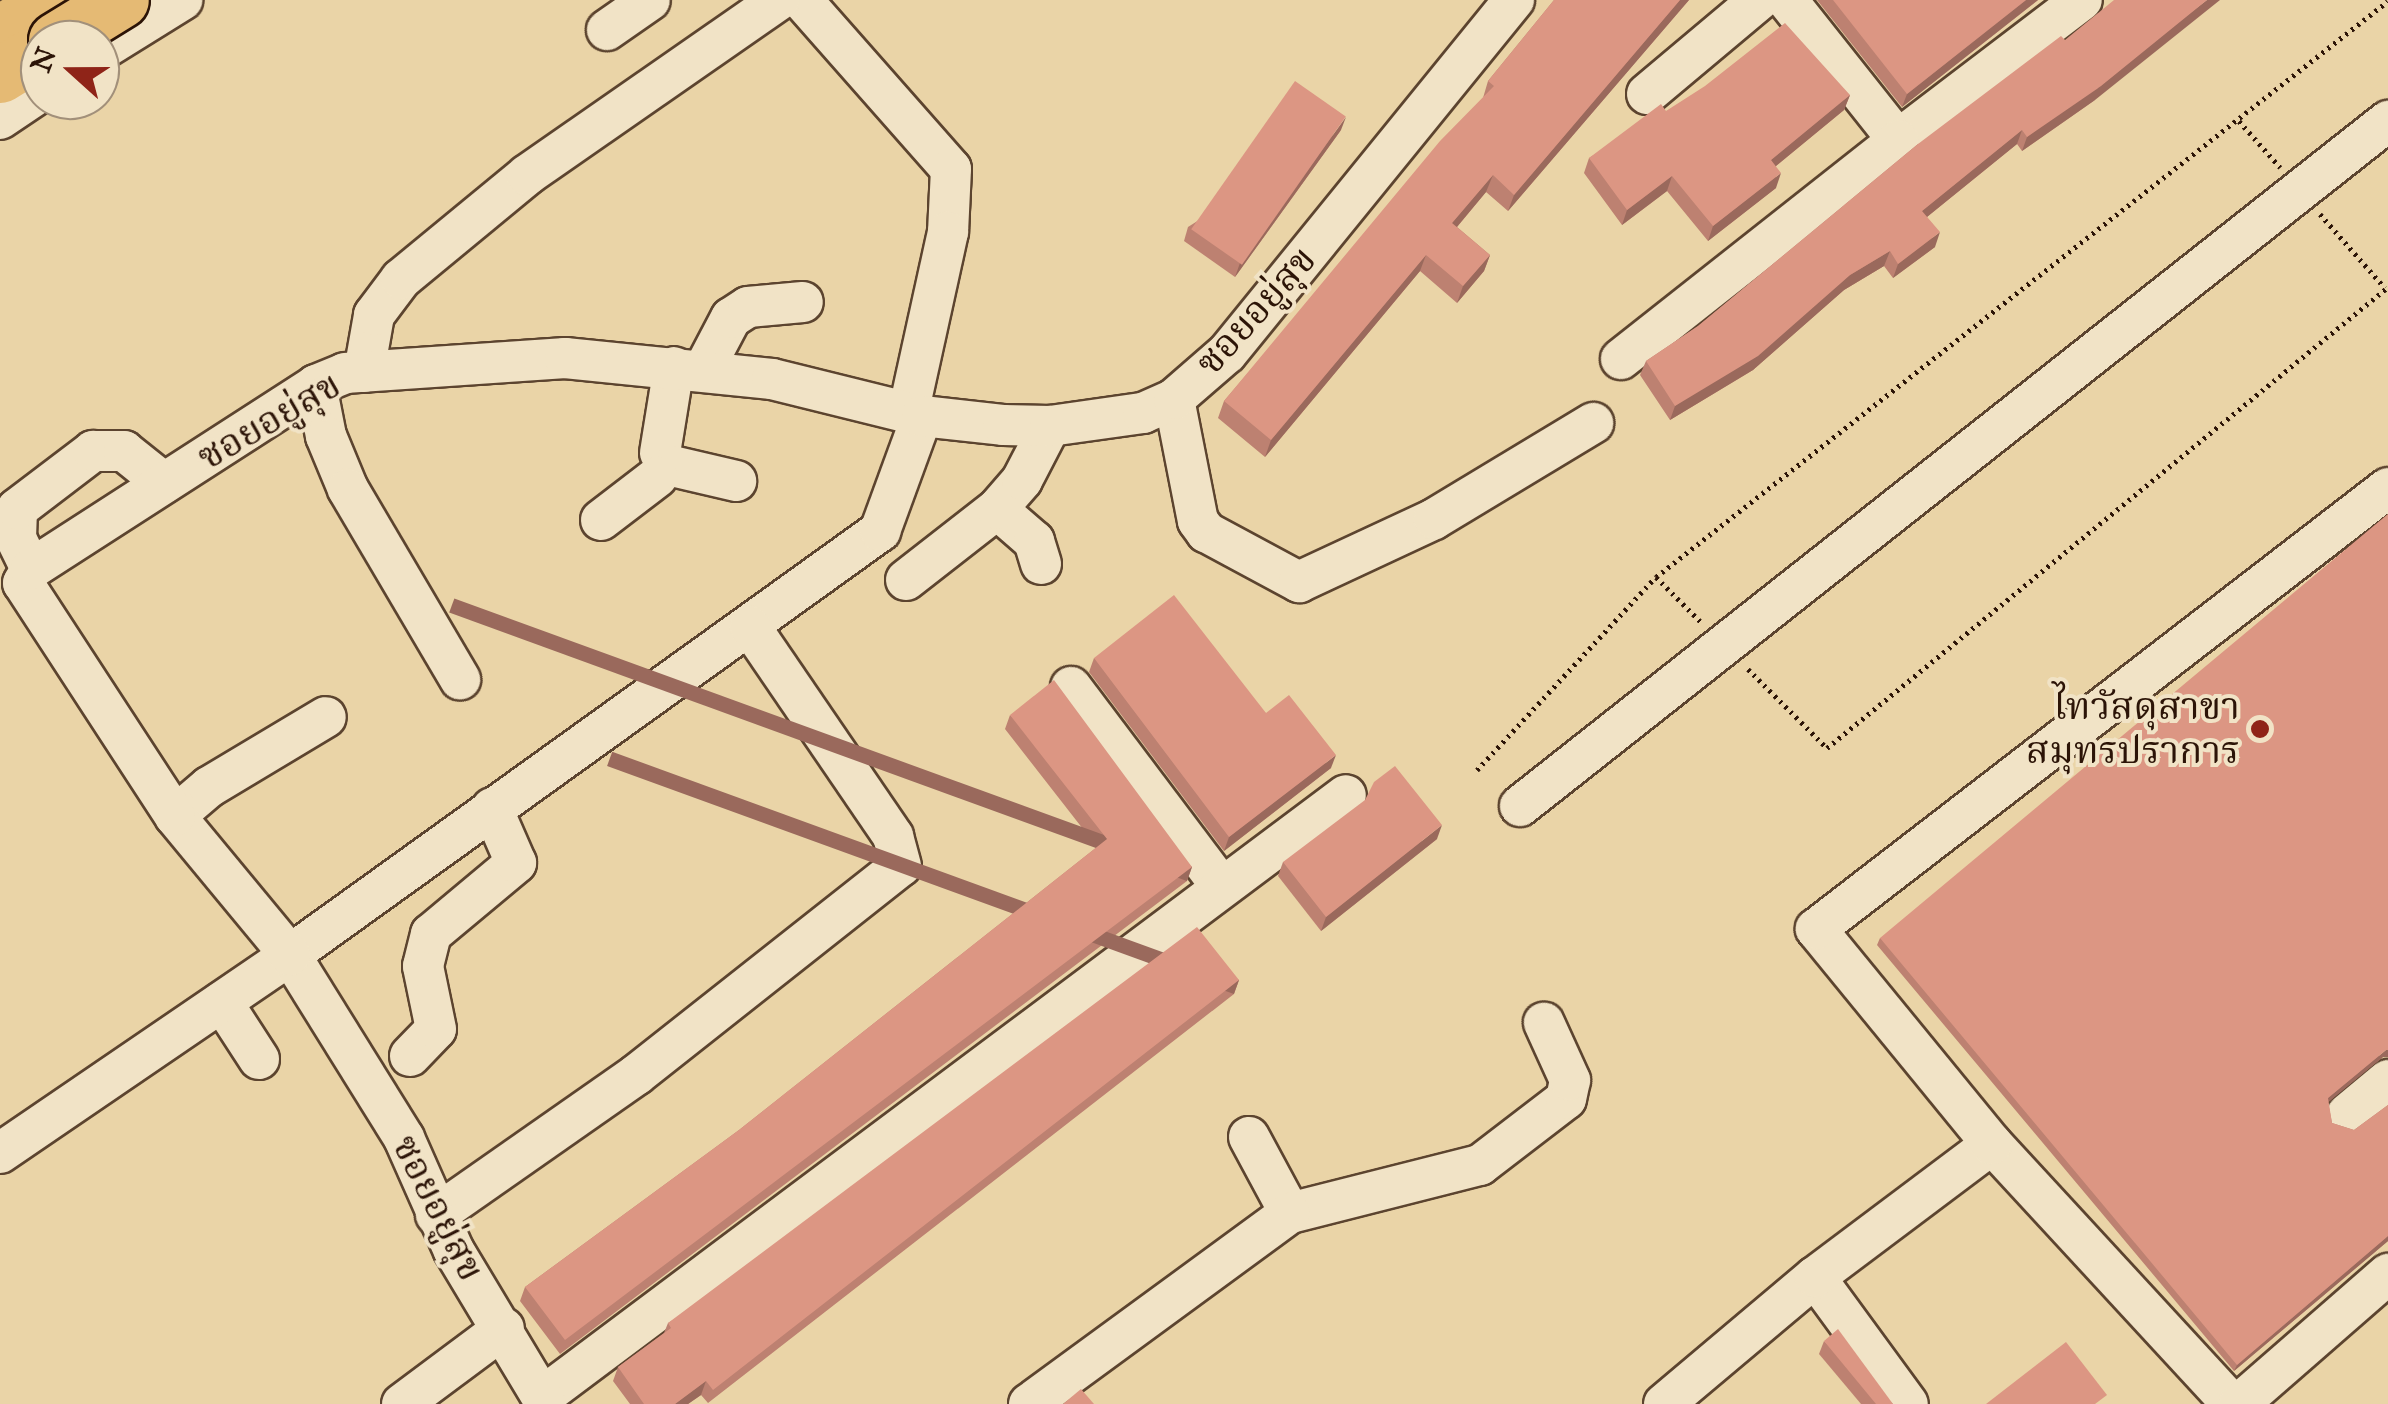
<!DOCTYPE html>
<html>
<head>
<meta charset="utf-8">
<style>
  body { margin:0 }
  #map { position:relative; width:2388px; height:1404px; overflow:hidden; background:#ead4a7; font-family:"IM FELL Great Primer","Noto Serif Thai",serif }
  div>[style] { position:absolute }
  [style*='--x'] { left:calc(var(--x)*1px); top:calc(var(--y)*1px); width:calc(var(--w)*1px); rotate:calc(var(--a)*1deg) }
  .path>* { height:5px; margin-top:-2.5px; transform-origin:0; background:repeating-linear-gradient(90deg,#2c1407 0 2.5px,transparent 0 7.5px) }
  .roads { filter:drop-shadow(2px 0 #5c442f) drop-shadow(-2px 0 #5c442f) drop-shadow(0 2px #5c442f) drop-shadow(0 -2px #5c442f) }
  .minor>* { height:40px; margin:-20px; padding:0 20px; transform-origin:20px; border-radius:20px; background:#f1e3c6 }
  .highway>* { height:55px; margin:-27.5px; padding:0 27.5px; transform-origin:27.5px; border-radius:27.5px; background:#e5ba74 }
  .bridges { filter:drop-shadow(2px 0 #2c1407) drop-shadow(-2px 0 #2c1407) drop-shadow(0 2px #2c1407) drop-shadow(0 -2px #2c1407) }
  .highway-bridge>* { height:55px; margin:-27.5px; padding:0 27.5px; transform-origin:27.5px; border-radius:27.5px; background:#e5ba74 }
  .wall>* { inset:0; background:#bd8171 }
  .shaded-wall>* { inset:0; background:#9a695c; transform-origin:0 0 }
  .building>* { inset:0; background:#dc9683; transform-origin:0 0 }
  .dots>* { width:28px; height:28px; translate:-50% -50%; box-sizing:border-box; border:5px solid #f1e3c6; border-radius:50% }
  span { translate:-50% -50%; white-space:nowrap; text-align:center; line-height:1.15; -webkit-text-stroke:8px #f1e3c6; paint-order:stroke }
  .street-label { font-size:38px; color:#2c1407 }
  .poi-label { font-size:38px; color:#2c1407 }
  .right { translate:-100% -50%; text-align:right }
  .north { position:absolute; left:20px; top:20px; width:100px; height:100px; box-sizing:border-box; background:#f1e3c6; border:2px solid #a2907a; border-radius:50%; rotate:291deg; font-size:28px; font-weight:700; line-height:40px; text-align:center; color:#2c1407 }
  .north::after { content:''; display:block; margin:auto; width:35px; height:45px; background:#8f2418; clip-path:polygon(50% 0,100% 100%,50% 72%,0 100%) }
</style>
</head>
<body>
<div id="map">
  <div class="path">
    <i style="--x:2239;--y:121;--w:62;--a:48.3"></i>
    <i style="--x:2320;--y:214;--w:98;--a:48.7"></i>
    <i style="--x:1656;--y:577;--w:65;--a:45"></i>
    <i style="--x:1748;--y:669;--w:112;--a:45"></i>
    <i style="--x:1827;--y:748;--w:726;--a:-39.41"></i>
    <i style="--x:1477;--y:770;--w:263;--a:-47.2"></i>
    <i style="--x:1656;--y:577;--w:931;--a:-38.2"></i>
  </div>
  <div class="roads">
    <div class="minor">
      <i style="--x:802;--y:0;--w:225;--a:48.6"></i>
      <i style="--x:951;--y:169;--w:63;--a:92.7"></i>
      <i style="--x:948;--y:232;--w:182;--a:102.4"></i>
      <i style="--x:1787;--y:0;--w:179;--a:51.6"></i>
      <i style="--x:1898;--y:140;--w:231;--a:-37.3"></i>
      <i style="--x:607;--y:30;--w:52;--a:-34.9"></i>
      <i style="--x:100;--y:51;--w:97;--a:-31.9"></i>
      <i style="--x:1647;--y:94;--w:146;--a:-40"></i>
      <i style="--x:0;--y:119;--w:48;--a:-34"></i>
      <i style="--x:1621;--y:359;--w:353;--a:-38.3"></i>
      <i style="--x:703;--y:371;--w:60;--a:-62.2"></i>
      <i style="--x:731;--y:318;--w:20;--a:-33"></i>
      <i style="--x:748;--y:307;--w:55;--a:-5.2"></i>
      <i style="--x:364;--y:372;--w:58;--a:-80"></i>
      <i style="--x:374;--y:315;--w:45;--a:-53.1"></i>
      <i style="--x:401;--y:279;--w:163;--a:-39.5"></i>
      <i style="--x:527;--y:175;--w:307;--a:-34.8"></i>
      <i style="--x:316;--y:385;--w:52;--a:78.9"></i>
      <i style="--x:326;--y:436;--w:57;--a:67.5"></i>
      <i style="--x:348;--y:489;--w:221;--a:59.5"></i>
      <i style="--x:1174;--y:399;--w:124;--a:78.9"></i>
      <i style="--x:1198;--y:521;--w:14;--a:54"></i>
      <i style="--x:1206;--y:532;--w:106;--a:28.3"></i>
      <i style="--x:1299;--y:582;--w:149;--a:-25"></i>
      <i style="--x:1434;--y:519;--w:186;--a:-31.1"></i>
      <i style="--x:660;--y:453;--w:87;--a:-80.8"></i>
      <i style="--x:672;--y:466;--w:66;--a:13.2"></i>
      <i style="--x:997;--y:509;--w:49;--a:40.9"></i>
      <i style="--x:1034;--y:541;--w:24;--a:73"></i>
      <i style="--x:601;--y:520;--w:71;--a:-37.5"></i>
      <i style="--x:31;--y:569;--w:34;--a:-116"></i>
      <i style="--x:16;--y:538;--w:29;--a:-88"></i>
      <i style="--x:17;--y:509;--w:96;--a:-37.3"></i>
      <i style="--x:93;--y:451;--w:31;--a:0"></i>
      <i style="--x:124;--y:451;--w:51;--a:38.7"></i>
      <i style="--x:906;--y:580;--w:115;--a:-38"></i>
      <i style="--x:997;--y:509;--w:38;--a:-49"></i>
      <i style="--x:1022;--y:480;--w:61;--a:-62.6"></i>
      <i style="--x:1071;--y:687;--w:248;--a:53"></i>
      <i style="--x:1520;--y:806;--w:1106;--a:-38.28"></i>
      <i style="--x:175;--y:816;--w:45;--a:-40.5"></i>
      <i style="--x:209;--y:787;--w:136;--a:-30.9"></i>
      <i style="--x:222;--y:1002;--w:68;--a:57"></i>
      <i style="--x:410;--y:1056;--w:37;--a:-46"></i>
      <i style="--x:436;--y:1029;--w:64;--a:-101.7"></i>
      <i style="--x:423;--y:966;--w:33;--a:-76"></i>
      <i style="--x:431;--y:934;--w:111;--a:-39.9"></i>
      <i style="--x:516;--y:863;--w:60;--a:-113.6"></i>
      <i style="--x:2347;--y:1114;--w:53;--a:-39.7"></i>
      <i style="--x:1249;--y:1137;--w:86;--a:61.7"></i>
      <i style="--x:1290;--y:1213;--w:196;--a:-14.2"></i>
      <i style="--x:1480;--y:1165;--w:108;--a:-37.5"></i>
      <i style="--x:1566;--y:1099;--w:19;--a:-78"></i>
      <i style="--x:1570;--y:1080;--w:63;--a:-114.5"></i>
      <i style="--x:0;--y:1153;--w:351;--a:-34.3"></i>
      <i style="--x:290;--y:955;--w:727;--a:-35.7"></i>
      <i style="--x:880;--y:531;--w:122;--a:-69.9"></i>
      <i style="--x:436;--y:1215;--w:244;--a:-35"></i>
      <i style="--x:636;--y:1075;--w:337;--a:-38.3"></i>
      <i style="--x:901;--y:866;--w:31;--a:-105"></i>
      <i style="--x:893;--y:836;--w:254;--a:-124.3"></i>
      <i style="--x:1815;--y:1277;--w:157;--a:53.8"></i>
      <i style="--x:542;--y:1397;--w:1004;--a:-36.82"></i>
      <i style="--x:402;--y:1404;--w:127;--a:-36.7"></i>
      <i style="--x:546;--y:1404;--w:179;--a:-121"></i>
      <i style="--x:454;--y:1251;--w:124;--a:-113.9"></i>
      <i style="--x:404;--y:1138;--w:216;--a:-121.9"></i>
      <i style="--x:290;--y:955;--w:180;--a:-129.6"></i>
      <i style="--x:175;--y:816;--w:278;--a:-123.1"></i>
      <i style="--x:23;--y:583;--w:16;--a:-60"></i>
      <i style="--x:31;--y:569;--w:339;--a:-32.8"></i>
      <i style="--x:316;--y:385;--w:31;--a:-22"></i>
      <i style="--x:345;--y:373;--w:221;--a:-3.9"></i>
      <i style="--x:565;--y:358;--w:208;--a:5.8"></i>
      <i style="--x:772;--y:379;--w:154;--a:13.9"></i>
      <i style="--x:922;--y:416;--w:81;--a:6.3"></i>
      <i style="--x:1003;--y:425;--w:47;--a:1.2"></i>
      <i style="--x:1050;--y:426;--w:94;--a:-8"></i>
      <i style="--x:1143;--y:413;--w:34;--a:-24"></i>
      <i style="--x:1174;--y:399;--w:70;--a:-41"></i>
      <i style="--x:1227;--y:353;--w:455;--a:-50.9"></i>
      <i style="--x:1029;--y:1404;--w:323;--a:-36.2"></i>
      <i style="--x:1664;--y:1404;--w:197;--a:-40.1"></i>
      <i style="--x:1815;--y:1277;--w:221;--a:-36.9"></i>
      <i style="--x:2232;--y:1404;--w:354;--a:-132.7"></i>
      <i style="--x:1992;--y:1144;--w:278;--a:-129.3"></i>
      <i style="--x:1816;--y:929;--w:722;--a:-37.63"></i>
      <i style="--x:2239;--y:1404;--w:198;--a:-41.1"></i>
    </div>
    <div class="highway">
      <i style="--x:0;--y:33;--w:62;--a:-31.9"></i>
      <i style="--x:0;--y:75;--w:47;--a:-32"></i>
    </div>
  </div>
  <div class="bridges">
    <div class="highway-bridge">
      <i style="--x:56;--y:40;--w:76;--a:-31.6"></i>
    </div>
  </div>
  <div class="wall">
    <i style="clip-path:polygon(1554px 0,1689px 0,1508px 211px,1486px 192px,1457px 227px,1490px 255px,1484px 271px,1457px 303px,1420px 271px,1265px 457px,1218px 418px,1224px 401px,1483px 98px,1488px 81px)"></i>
    <i style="clip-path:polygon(1817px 0,2038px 0,1902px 107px)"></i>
    <i style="clip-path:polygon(1850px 95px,1844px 110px,1776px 166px,1776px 188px,1708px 241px,1667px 191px,1622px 225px,1584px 173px,1589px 158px,1666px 111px)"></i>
    <i style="clip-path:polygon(2095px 100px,2022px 151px,2017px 144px,1927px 217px,1935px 247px,1893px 278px,1884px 266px,1844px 290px,1753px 370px,1670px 420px,1640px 375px,1646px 361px,1698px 326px,1918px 144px)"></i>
    <i style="clip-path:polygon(1341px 130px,1235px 277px,1184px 241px,1188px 227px)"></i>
    <i style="clip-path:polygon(1094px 658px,1266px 713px,1331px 768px,1224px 851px,1089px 672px)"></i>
    <i style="clip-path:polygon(1010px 715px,1192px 867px,1187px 881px,560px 1354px,520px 1301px,525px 1287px,739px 1130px,1097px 847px,1005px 729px)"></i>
    <i style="clip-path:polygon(1437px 839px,1321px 931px,1278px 876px,1283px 862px)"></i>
    <i style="clip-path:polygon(1880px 938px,2383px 1057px,2328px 1102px,2332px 1123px,2354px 1130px,2388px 1105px,2388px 1241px,2234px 1371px,1877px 945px)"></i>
    <i style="clip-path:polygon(1239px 980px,1234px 994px,708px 1403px,701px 1395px,688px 1404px,630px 1404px,613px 1381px,618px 1367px,664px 1333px,668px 1323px)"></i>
    <i style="clip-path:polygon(1824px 1341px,1893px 1404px,1861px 1404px,1819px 1354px)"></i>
  </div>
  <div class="shaded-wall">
    <i style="clip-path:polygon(1680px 0,1689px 0,1508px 211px,1514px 195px)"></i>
    <i style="clip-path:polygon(2026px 0,2038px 0,1902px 107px,1907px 94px)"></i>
    <i style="clip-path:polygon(2207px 0,2220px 0,2095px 100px,2022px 151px,2027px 137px)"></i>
    <i style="clip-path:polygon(1850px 95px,1844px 110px,1765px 175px,1771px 160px)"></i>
    <i style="clip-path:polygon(1346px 117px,1341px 130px,1235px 277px,1240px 263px)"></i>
    <i style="clip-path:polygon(2022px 130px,2017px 144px,1917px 225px,1922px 211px)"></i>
    <i style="clip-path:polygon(1781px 173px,1776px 188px,1708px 241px,1713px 226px)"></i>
    <i style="clip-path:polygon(1493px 175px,1486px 192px,1446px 240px,1452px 223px)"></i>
    <i style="clip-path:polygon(1672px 176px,1667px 191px,1622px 225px,1627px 210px)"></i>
    <i style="clip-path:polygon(1940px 232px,1935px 247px,1893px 278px,1898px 264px)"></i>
    <i style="clip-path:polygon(1890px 251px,1884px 266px,1844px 290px,1753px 370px,1670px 420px,1675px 406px,1850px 275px)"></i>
    <i style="clip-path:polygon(1426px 255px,1420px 271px,1265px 457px,1271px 440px)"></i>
    <i style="clip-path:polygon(1490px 255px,1484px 271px,1457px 303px,1463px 286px)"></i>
    <i style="clip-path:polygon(1336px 755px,1331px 768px,1224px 851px,1229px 837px)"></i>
    <i style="clip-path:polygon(1442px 825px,1437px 839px,1321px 931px,1326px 917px)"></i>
    <i style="left:1192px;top:867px;width:15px;height:785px;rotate:110deg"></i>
    <i style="left:1239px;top:980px;width:15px;height:667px;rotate:110deg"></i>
    <i style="clip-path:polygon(2386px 1050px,2388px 1050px,2388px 1057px,2383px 1057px,2325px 1105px,2328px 1098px)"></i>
    <i style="clip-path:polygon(2388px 1236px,2388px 1241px,2234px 1371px,2237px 1365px)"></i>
    <i style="clip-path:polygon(706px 1381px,701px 1395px,688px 1404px,675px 1404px)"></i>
  </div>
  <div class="building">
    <i style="clip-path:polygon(1554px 0,1680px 0,1514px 195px,1493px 175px,1452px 223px,1490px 255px,1463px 286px,1426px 255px,1271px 440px,1224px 401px,1440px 141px,1494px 86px,1488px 81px)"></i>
    <i style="clip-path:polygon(1833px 0,2026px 0,1907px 94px)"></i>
    <i style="clip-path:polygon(2114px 0,2207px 0,2101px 86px,2027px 137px,2022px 130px,1922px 211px,1940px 232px,1898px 264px,1890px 251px,1850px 275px,1758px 356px,1675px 406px,1646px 361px,1698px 326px,1918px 144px,2061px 36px,2065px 40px)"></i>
    <i style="clip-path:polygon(1785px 23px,1850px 95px,1771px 160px,1781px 173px,1713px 226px,1672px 176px,1627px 210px,1589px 158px,1661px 104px,1666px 111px,1705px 86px)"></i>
    <i style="left:1295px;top:81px;width:62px;height:181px;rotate:35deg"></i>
    <i style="clip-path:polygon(2388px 514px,2388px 1050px,2386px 1050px,2328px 1098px,2332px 1123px,2354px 1130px,2388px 1105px,2388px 1236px,2237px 1365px,1880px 938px)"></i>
    <i style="clip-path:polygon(1174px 595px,1266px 713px,1289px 695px,1336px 755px,1229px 837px,1094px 658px)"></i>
    <i style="clip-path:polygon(1054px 680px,1192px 867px,565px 1340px,525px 1287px,739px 1130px,1107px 839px,1010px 715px)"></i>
    <i style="clip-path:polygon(1395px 766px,1442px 825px,1326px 917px,1283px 862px,1365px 800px,1374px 782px)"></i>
    <i style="clip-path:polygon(1197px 927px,1239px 980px,713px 1390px,706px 1381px,675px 1404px,644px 1404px,618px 1367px,671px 1328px,668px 1323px)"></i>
    <i style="clip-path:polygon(1838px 1329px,1893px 1404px,1876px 1404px,1824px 1341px)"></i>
    <i style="clip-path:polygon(2066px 1342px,2107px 1395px,2095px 1404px,1986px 1404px)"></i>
    <i style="clip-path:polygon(1081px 1389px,1094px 1404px,1063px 1404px)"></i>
  </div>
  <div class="dots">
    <i style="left:2260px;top:729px;background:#8f2418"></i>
  </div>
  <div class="street-label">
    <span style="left:1256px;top:311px;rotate:-48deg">ซอยอยู่สุข</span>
    <span style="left:269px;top:421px;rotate:-30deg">ซอยอยู่สุข</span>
    <span style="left:438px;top:1208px;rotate:63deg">ซอยอยู่สุข</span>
  </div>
  <div class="poi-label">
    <span class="right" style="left:2240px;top:729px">ไทวัสดุสาขา<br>สมุทรปราการ</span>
  </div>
  <div class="north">N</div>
</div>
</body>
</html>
